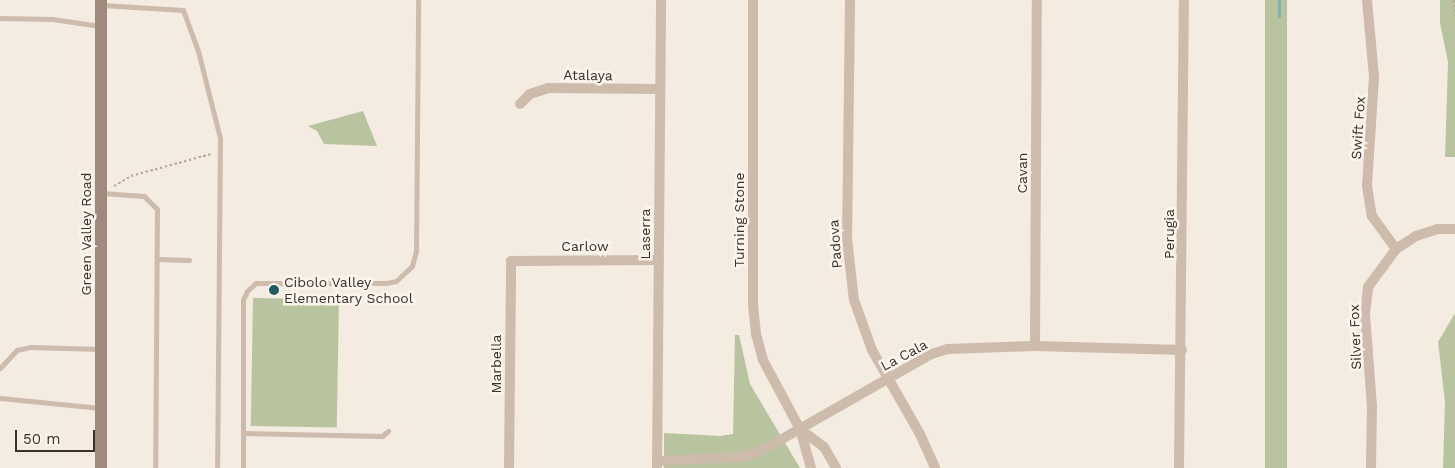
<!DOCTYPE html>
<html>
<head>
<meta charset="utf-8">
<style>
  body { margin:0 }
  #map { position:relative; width:1455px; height:468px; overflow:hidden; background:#f4ebe1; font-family:"Work Sans",sans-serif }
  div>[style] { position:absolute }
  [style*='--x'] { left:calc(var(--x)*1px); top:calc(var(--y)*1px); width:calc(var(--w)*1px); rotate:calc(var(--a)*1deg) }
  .green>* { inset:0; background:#b8c4a0; transform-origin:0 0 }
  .stream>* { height:3px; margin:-1.5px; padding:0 1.5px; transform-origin:1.5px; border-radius:1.5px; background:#7fb0b2 }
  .path>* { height:2px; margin-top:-1px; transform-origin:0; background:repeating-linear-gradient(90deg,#b9a596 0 2.5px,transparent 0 5px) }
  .lane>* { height:5px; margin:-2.5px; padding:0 2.5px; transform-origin:2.5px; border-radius:2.5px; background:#cdbbac }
  .street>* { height:10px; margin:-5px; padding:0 5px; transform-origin:5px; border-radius:5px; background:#cdbbac }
  .secondary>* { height:12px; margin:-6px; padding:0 6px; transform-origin:6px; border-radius:6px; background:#a18a7d }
  .dots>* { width:14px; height:14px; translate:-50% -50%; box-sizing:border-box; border:2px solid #fbf5ee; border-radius:50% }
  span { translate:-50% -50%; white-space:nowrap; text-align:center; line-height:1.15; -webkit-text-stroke:5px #fbf5ee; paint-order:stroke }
  .street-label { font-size:14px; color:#3b302b }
  .poi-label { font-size:14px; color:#3b302b }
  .left { translate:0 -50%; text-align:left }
  .scale { position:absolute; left:15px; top:430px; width:80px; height:22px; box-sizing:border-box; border:2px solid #3b302b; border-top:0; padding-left:6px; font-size:15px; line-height:18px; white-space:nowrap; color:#3b302b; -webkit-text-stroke:4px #fbf5ee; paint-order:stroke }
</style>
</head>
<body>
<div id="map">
  <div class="green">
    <i style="left:1265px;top:0;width:22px;height:468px"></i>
    <i style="clip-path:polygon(1440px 0,1455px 0,1455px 157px,1445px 157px,1448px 62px,1440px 23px)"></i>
    <i style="clip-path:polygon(363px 111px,377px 146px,324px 144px,317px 131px,308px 126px)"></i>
    <i style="left:253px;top:298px;width:86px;height:128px;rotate:1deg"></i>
    <i style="clip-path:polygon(1455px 313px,1455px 468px,1443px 468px,1445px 402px,1438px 342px)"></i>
    <i style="clip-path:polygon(735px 335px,739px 335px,750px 384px,800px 468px,664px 468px,664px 433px,720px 436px,733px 434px)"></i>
  </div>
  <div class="stream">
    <i style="--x:1279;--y:0;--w:16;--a:90"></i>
  </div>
  <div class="path">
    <i style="--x:1454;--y:0;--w:16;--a:86"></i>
    <i style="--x:114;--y:186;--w:20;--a:-30"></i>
    <i style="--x:131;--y:176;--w:83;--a:-15.4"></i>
  </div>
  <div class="lane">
    <i style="--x:102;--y:5;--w:81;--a:3.5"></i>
    <i style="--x:183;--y:10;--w:44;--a:69.9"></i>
    <i style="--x:198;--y:51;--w:90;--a:75.8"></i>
    <i style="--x:220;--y:138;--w:330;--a:90.5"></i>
    <i style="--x:0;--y:18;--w:52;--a:1.1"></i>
    <i style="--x:52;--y:19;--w:49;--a:8.3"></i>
    <i style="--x:102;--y:193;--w:42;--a:4.1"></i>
    <i style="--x:144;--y:196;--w:18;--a:45"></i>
    <i style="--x:157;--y:209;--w:259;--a:90.4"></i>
    <i style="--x:157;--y:259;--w:32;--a:2"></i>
    <i style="--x:0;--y:368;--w:25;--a:-47"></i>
    <i style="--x:17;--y:350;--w:13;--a:-13"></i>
    <i style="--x:30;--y:347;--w:71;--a:1.6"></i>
    <i style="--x:0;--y:398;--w:101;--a:5.7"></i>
    <i style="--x:243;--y:433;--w:139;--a:1.2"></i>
    <i style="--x:382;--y:436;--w:8;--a:-40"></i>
    <i style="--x:243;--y:468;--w:168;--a:-90"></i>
    <i style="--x:243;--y:300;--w:10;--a:-66"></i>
    <i style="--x:247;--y:291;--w:12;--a:-42"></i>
    <i style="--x:256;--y:283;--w:130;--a:0"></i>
    <i style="--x:386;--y:283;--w:10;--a:-11"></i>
    <i style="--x:396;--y:281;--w:22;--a:-43"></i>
    <i style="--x:412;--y:266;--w:16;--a:-75"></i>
    <i style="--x:416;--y:251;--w:251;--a:-89.5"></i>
  </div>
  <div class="street">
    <i style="--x:753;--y:0;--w:305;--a:90"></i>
    <i style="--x:753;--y:305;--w:29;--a:84"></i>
    <i style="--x:756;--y:334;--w:27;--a:75"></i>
    <i style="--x:763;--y:360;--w:78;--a:61.8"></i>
    <i style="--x:800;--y:429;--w:41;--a:74.2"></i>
    <i style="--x:850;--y:0;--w:239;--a:90.7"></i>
    <i style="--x:847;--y:239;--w:61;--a:83.5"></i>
    <i style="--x:854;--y:300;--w:53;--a:70.2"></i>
    <i style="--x:872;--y:350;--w:97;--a:60.3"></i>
    <i style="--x:920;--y:434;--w:37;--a:66"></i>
    <i style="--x:1367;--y:0;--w:77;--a:84.8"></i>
    <i style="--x:1374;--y:77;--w:109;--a:93.7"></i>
    <i style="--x:1367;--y:186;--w:30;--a:81"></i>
    <i style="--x:1372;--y:216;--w:41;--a:54"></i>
    <i style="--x:520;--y:104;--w:14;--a:-45"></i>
    <i style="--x:530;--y:94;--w:19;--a:-18"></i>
    <i style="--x:548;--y:88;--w:112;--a:0.5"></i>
    <i style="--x:1035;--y:346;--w:346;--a:-89.7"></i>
    <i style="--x:800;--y:429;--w:30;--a:37"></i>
    <i style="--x:824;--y:447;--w:24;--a:60"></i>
    <i style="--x:657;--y:461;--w:85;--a:-2.7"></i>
    <i style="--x:742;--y:457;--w:20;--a:-18"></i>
    <i style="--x:761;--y:451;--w:193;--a:-29.7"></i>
    <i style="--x:929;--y:355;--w:20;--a:-18"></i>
    <i style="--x:948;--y:349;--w:87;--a:-2"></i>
    <i style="--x:1035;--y:346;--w:147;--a:1.6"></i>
    <i style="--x:509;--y:468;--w:207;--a:-89.4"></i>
    <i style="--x:511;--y:261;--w:148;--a:-0.4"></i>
    <i style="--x:657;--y:468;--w:468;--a:-89.5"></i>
    <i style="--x:1179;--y:468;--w:468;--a:-89.4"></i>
    <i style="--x:1371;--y:468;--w:61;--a:-89.1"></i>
    <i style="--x:1372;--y:407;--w:94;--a:-94.3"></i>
    <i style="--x:1365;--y:313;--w:26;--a:-83"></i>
    <i style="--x:1368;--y:287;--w:47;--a:-53.6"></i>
    <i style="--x:1396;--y:249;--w:24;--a:-33"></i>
    <i style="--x:1416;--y:236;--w:22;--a:-18"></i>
    <i style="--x:1437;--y:229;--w:18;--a:0"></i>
  </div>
  <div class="secondary">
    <i style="--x:101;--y:0;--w:468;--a:90"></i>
  </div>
  <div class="dots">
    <i style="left:274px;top:290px;background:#1f5a5e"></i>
  </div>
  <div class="street-label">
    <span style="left:588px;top:75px;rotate:1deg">Atalaya</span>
    <span style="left:1358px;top:128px;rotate:-86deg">Swift Fox</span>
    <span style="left:1022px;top:173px;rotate:-90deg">Cavan</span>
    <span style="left:739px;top:220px;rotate:-90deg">Turning Stone</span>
    <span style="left:86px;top:234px;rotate:-90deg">Green Valley Road</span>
    <span style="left:645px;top:234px;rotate:-90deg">Laserra</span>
    <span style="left:1169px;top:234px;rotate:-90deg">Perugia</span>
    <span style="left:835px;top:244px;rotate:-94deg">Padova</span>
    <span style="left:585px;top:246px">Carlow</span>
    <span style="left:1355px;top:337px;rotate:-92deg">Silver Fox</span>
    <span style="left:904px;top:355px;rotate:-28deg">La Cala</span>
    <span style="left:496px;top:364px;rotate:-90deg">Marbella</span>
  </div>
  <div class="poi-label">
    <span class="left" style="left:284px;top:290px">Cibolo Valley<br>Elementary School</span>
  </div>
  <div class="scale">50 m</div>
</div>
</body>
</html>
